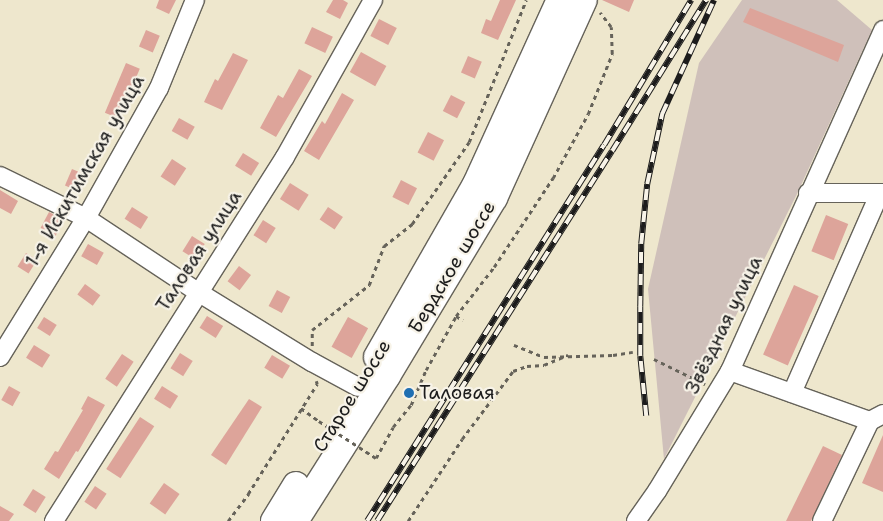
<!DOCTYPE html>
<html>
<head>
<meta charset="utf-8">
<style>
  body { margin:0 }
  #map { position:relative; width:883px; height:521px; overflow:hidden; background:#eee7cd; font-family:"Shantell Sans",sans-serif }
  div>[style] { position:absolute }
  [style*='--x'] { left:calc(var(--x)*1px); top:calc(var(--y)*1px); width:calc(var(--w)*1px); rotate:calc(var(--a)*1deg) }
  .industrial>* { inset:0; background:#cfc0ba }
  .building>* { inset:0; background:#dda49a; transform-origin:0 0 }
  .path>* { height:2.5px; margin-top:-1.25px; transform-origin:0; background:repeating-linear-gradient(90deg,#66635a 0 4px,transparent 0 8px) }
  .roads { filter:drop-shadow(1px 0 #66635a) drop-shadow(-1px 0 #66635a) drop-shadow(0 1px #66635a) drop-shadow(0 -1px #66635a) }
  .minor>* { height:18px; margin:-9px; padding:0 9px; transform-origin:9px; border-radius:9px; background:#fff }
  .highway>* { height:26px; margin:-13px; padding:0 13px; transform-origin:13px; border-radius:13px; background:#fff }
  .rail>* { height:5.5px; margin-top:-2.75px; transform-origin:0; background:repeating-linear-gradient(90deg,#f7f3e8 0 11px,#1c1c1c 0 22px); box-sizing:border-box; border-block:1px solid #1c1c1c }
  .path-bridge>* { height:2.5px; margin-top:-1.25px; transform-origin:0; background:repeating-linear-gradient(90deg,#66635a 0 4px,transparent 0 8px) }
  .dots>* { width:14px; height:14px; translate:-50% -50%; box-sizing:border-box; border:2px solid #f7f3e8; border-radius:50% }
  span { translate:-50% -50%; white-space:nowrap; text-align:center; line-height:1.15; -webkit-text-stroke:4.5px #f7f3e8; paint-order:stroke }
  .street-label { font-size:19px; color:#1c1c1c }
  .poi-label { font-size:19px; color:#1c1c1c }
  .left { translate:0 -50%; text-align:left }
</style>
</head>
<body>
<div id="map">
  <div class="industrial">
    <i style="clip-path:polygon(742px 0,837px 0,872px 30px,797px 194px,664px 459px,648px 289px,699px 63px)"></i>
  </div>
  <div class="building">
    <i style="clip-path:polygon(159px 0,176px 0,169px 14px,156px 8px)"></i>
    <i style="clip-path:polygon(333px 0,343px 0,348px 3px,340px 19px,326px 12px)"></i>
    <i style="clip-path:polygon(500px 0,516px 0,498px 40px,481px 33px,486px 19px,491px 21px)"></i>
    <i style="clip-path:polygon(602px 0,634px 0,629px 12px)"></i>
    <i style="clip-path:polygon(750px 8px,844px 45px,838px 62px,743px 22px)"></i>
    <i style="left:379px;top:19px;width:20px;height:19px;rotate:27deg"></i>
    <i style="left:312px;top:27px;width:23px;height:18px;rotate:25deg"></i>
    <i style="left:146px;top:30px;width:15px;height:18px;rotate:23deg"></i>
    <i style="left:361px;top:52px;width:29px;height:23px;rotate:29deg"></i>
    <i style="clip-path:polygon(233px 53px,248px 60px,222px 110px,204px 102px,215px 79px,218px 81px)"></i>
    <i style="left:468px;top:56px;width:15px;height:18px;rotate:23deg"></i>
    <i style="left:126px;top:63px;width:15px;height:54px;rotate:23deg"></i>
    <i style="clip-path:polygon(299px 69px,312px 76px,276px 137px,260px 128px,278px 95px,283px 98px)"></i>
    <i style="clip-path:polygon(342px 93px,354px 100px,319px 160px,304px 151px,322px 121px,325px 124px)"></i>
    <i style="left:451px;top:95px;width:16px;height:18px;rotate:27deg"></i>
    <i style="left:179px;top:118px;width:18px;height:15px;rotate:29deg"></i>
    <i style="left:428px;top:132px;width:18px;height:23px;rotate:27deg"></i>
    <i style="left:243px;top:153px;width:19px;height:15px;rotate:32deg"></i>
    <i style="left:172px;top:159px;width:17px;height:21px;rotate:33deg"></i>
    <i style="left:72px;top:169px;width:15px;height:18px;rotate:23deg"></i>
    <i style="left:401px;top:180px;width:18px;height:19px;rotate:27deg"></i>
    <i style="left:290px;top:183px;width:22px;height:19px;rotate:32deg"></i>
    <i style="clip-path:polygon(0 190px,18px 201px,11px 214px,0 208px)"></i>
    <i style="left:132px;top:207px;width:19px;height:14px;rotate:32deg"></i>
    <i style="left:328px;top:207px;width:18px;height:15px;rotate:34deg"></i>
    <i style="left:49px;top:212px;width:17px;height:18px;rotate:28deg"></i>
    <i style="left:826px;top:215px;width:24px;height:39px;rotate:22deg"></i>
    <i style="left:263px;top:220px;width:15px;height:18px;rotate:32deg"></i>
    <i style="left:192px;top:236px;width:15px;height:18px;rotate:32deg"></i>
    <i style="left:88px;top:244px;width:18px;height:14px;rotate:29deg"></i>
    <i style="left:26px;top:253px;width:13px;height:16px;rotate:32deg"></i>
    <i style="left:239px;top:266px;width:15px;height:19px;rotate:37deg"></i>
    <i style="left:85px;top:284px;width:19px;height:13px;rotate:36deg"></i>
    <i style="left:794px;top:285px;width:27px;height:76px;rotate:24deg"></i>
    <i style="left:277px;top:290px;width:15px;height:18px;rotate:28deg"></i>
    <i style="left:207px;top:316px;width:19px;height:14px;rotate:32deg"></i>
    <i style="left:44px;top:317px;width:15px;height:13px;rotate:32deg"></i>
    <i style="left:348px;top:317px;width:23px;height:34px;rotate:29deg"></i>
    <i style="left:34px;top:345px;width:19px;height:15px;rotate:32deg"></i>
    <i style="left:180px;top:353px;width:15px;height:18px;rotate:32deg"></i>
    <i style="left:122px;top:354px;width:14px;height:30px;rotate:34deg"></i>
    <i style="left:272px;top:355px;width:21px;height:15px;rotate:31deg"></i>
    <i style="left:9px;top:386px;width:13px;height:16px;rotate:29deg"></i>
    <i style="left:162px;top:386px;width:19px;height:15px;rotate:32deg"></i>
    <i style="clip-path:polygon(88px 396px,105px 405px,78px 452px,76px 451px,59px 479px,44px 469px,55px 451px,58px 452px,83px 410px,81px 409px)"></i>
    <i style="clip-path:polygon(249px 399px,262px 407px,226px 465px,211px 455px)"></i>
    <i style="left:140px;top:417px;width:17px;height:62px;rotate:33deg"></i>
    <i style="clip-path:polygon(883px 435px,883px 492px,862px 483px)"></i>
    <i style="clip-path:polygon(823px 446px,842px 455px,812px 519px,811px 521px,786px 521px)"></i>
    <i style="left:164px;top:483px;width:19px;height:25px;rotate:35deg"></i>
    <i style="left:95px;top:486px;width:14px;height:19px;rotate:34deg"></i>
    <i style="left:33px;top:489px;width:15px;height:19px;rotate:32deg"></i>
    <i style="clip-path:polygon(0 506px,14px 514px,9px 521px,0 521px)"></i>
  </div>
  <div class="path">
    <i style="--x:456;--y:316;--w:62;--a:-52.2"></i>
    <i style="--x:494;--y:267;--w:107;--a:-56.5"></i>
    <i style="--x:553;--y:178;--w:73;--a:-61.3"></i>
    <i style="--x:588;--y:114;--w:65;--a:-68.2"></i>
    <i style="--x:612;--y:54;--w:27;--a:-92"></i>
    <i style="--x:611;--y:27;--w:18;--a:-128"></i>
    <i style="--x:514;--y:345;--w:32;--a:22"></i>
    <i style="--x:544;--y:357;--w:69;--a:-1.7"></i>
    <i style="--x:613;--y:355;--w:20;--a:-9"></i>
    <i style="--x:312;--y:346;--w:16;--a:-90"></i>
    <i style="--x:312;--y:330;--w:73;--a:-38.3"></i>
    <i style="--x:369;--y:285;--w:42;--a:-69"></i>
    <i style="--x:384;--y:246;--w:36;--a:-38"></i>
    <i style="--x:412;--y:224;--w:100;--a:-55.2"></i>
    <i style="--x:469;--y:142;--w:153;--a:-68.1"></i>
    <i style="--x:654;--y:359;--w:57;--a:26.1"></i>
    <i style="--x:301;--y:408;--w:22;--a:36"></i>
    <i style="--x:376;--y:458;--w:35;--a:-61"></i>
    <i style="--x:393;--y:427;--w:28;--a:-51"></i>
    <i style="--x:411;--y:405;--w:38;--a:-67"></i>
    <i style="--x:426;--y:370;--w:62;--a:-60.9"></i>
    <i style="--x:456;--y:316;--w:8;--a:30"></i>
    <i style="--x:228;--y:521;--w:34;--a:-53"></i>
    <i style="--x:248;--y:494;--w:130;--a:-57.9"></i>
    <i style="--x:317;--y:384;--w:3;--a:-108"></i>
    <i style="--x:408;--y:521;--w:98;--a:-56.6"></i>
    <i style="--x:462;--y:439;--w:85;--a:-53.1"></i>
    <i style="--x:513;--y:371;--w:15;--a:-20"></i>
    <i style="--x:527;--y:366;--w:17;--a:-3"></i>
    <i style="--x:544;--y:365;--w:26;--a:-23"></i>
  </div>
  <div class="roads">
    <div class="minor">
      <i style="--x:0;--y:176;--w:96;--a:26"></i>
      <i style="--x:86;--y:218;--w:134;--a:33.5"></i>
      <i style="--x:198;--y:292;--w:134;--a:31.6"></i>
      <i style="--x:312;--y:362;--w:52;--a:28.5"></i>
      <i style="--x:808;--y:193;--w:75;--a:0"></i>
      <i style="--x:0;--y:357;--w:163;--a:-58.3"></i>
      <i style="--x:86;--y:218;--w:149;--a:-60.7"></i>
      <i style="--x:159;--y:88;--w:95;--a:-67.8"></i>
      <i style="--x:730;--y:371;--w:149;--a:19.7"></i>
      <i style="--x:870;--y:421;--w:15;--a:-28"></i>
      <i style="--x:792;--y:393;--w:209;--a:-66.3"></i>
      <i style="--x:54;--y:521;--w:431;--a:-57.6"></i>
      <i style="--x:285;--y:157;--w:180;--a:-60.7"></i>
      <i style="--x:636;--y:521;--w:37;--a:-55"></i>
      <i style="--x:657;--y:491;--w:140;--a:-58.7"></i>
      <i style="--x:730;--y:371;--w:374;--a:-65.8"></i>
      <i style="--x:822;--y:521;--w:111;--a:-64.4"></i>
    </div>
    <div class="highway">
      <i style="--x:377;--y:357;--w:199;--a:-60.2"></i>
      <i style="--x:476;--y:184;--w:202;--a:-65.5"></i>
      <i style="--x:274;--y:521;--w:42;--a:-58.6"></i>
      <i style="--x:295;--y:521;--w:172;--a:-57.6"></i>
      <i style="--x:387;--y:376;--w:208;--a:-59"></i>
      <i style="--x:494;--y:198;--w:217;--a:-65.6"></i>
    </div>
  </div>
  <div class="rail">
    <i style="--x:646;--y:416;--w:60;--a:-95.7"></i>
    <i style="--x:640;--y:356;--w:49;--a:-90"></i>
    <i style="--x:640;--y:307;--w:63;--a:-89.1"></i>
    <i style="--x:641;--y:244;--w:60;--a:-84.3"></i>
    <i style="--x:647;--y:184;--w:72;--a:-77.9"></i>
    <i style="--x:662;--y:114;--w:125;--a:-65.5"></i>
    <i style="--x:367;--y:521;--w:444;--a:-57.8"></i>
    <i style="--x:604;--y:145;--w:169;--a:-59"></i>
    <i style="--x:377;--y:521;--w:438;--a:-57.6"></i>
    <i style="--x:612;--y:151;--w:178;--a:-58.1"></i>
  </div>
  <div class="path-bridge">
    <i style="--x:319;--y:421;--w:68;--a:33"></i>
  </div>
  <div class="dots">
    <i style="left:409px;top:393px;background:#1f6fb2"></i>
  </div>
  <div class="street-label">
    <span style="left:85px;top:171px;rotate:-60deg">1-я Искитимская улица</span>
    <span style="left:199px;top:251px;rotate:-57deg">Таловая улица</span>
    <span style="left:452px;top:267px;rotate:-59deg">Бердское шоссе</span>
    <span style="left:724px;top:325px;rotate:-64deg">Звёздная улица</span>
    <span style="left:352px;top:396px;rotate:-58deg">Старое шоссе</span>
  </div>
  <div class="poi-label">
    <span class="left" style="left:419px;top:393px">Таловая</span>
  </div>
</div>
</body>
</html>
